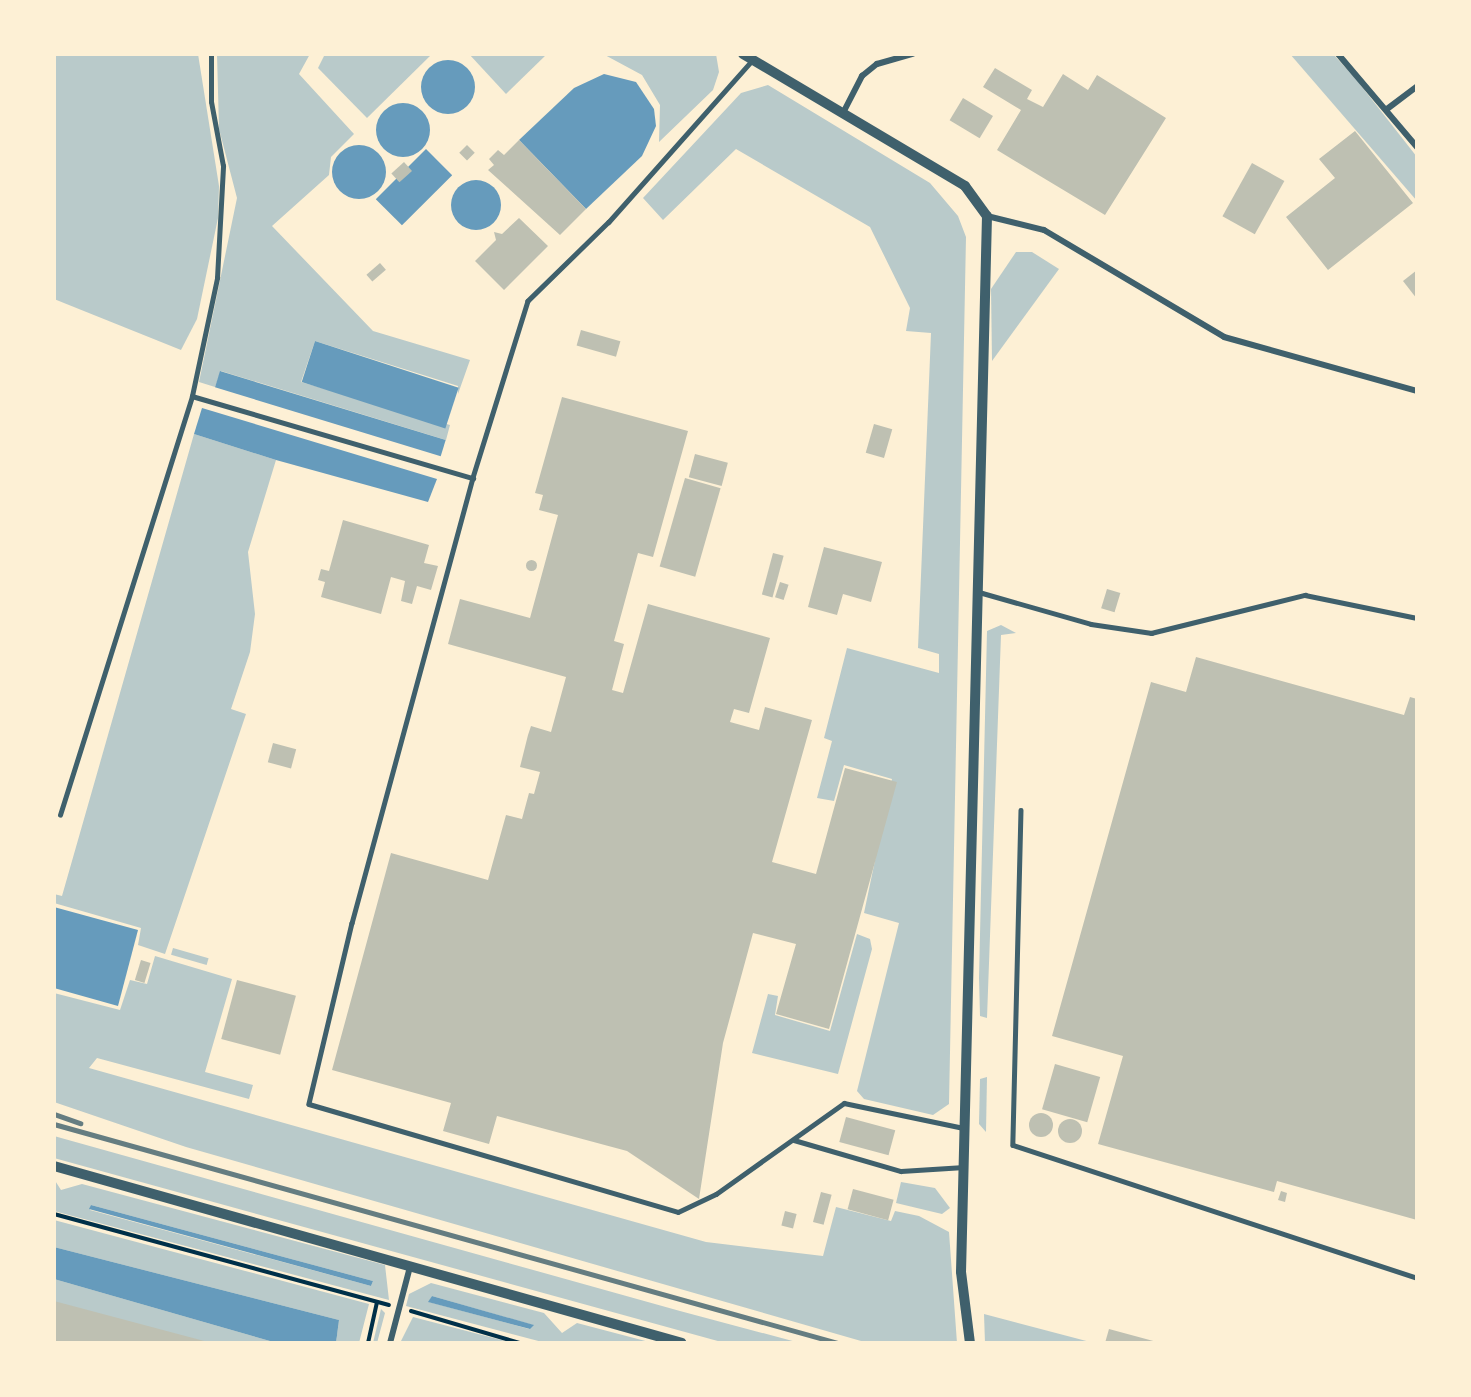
<!DOCTYPE html>
<html>
<head>
<meta charset="utf-8">
<style>
  body { margin:0 }
  #map { position:relative; width:1471px; height:1397px; overflow:hidden; background:#fdf0d5; font-family:Lato,sans-serif }
  div>[style] { position:absolute }
  [style*='--x'] { left:calc(var(--x)*1px); top:calc(var(--y)*1px); width:calc(var(--w)*1px); rotate:calc(var(--a)*1deg) }
  .green>* { inset:0; background:#b9caca; transform-origin:0 0 }
  .water>* { inset:0; background:#669bbc; transform-origin:0 0 }
  .round { border-radius:50% }
  .building>* { inset:0; background:#bec0b2; transform-origin:0 0 }
  .path>* { height:4px; margin:-2px; padding:0 2px; transform-origin:2px; border-radius:2px; background:#003049 }
  .service>* { height:4.5px; margin:-2.25px; padding:0 2.25px; transform-origin:2.25px; border-radius:2.25px; background:#3f606c }
  .minor>* { height:6px; margin:-3px; padding:0 3px; transform-origin:3px; border-radius:3px; background:#3f606c }
  .tertiary>* { height:10px; margin:-5px; padding:0 5px; transform-origin:5px; border-radius:5px; background:#3f606c }
  .rail>* { height:4.5px; margin:-2.25px; padding:0 2.25px; transform-origin:2.25px; border-radius:2.25px; background:#657d81 }
  span { translate:-50% -50%; white-space:nowrap; text-align:center; line-height:1.15; -webkit-text-stroke:6px #fdf0d5; paint-order:stroke }
  .frame { position:absolute; inset:0; border:56px solid #fdf0d5; pointer-events:none }
</style>
</head>
<body>
<div id="map">
  <div class="green">
    <i style="clip-path:polygon(54px 54px,198px 54px,219px 186px,218px 218px,197px 319px,181px 350px,54px 299px)"></i>
    <i style="clip-path:polygon(217px 54px,310px 54px,299px 74px,354px 134px,331px 157px,329px 175px,272px 226px,373px 331px,470px 360px,458px 394px,458px 386px,315px 341px,301px 382px,450px 425px,446px 440px,221px 371px,215px 387px,199px 382px,237px 198px,219px 129px)"></i>
    <i style="clip-path:polygon(325px 54px,432px 54px,367px 118px,318px 68px)"></i>
    <i style="clip-path:polygon(469px 54px,547px 54px,506px 94px)"></i>
    <i style="clip-path:polygon(603px 54px,716px 54px,719px 72px,713px 90px,659px 142px,660px 105px,642px 75px)"></i>
    <i style="clip-path:polygon(1290px 54px,1333px 54px,1355px 78px,1417px 157px,1417px 201px)"></i>
    <i style="clip-path:polygon(768px 85px,930px 183px,958px 216px,966px 237px,949px 1104px,933px 1115px,864px 1099px,857px 1091px,899px 923px,864px 913px,892px 779px,844px 765px,834px 801px,817px 798px,832px 741px,824px 738px,847px 648px,939px 673px,939px 654px,918px 648px,931px 333px,906px 331px,910px 308px,870px 227px,736px 149px,663px 220px,643px 198px,741px 93px)"></i>
    <i style="clip-path:polygon(1016px 252px,1032px 252px,1059px 269px,992px 361px,991px 289px)"></i>
    <i style="clip-path:polygon(194px 434px,276px 460px,248px 552px,255px 614px,250px 652px,231px 709px,246px 714px,165px 954px,138px 945px,141px 928px,54px 903px,54px 894px,62px 896px)"></i>
    <i style="clip-path:polygon(1001px 625px,1016px 633px,1001px 635px,987px 1018px,980px 1016px,979px 978px,987px 631px)"></i>
    <i style="clip-path:polygon(857px 934px,870px 939px,872px 949px,838px 1074px,752px 1053px,768px 994px,778px 996px,775px 1015px,830px 1031px)"></i>
    <i style="left:173px;top:948px;width:37px;height:7px;rotate:16deg"></i>
    <i style="clip-path:polygon(155px 956px,232px 979px,205px 1072px,253px 1085px,249px 1099px,97px 1058px,89px 1068px,706px 1242px,823px 1256px,836px 1207px,891px 1221px,895px 1211px,919px 1216px,949px 1232px,957px 1343px,868px 1343px,186px 1147px,54px 1102px,54px 993px,120px 1010px,130px 980px,147px 984px)"></i>
    <i style="clip-path:polygon(987px 1077px,986px 1132px,979px 1124px,980px 1079px)"></i>
    <i style="clip-path:polygon(54px 1136px,680px 1311px,800px 1343px,725px 1343px,54px 1158px)"></i>
    <i style="clip-path:polygon(evenodd,54px 1179px,61px 1190px,82px 1184px,385px 1265px,389px 1300px,54px 1211px,54px 1179px,91px 1205px,373px 1281px,371px 1286px,90px 1210px,91px 1205px)"></i>
    <i style="clip-path:polygon(901px 1182px,935px 1188px,950px 1208px,942px 1214px,896px 1203px)"></i>
    <i style="clip-path:polygon(54px 1220px,369px 1304px,359px 1343px,336px 1343px,339px 1320px,54px 1247px)"></i>
    <i style="clip-path:polygon(54px 1279px,277px 1343px,156px 1343px,54px 1316px)"></i>
    <i style="clip-path:polygon(evenodd,431px 1283px,544px 1313px,562px 1333px,577px 1323px,653px 1343px,546px 1343px,406px 1306px,409px 1294px,431px 1283px,432px 1296px,533px 1325px,529px 1329px,429px 1302px,432px 1296px)"></i>
    <i style="clip-path:polygon(381px 1309px,385px 1313px,377px 1343px,373px 1343px)"></i>
    <i style="clip-path:polygon(984px 1314px,1094px 1343px,985px 1343px)"></i>
    <i style="clip-path:polygon(413px 1317px,513px 1343px,400px 1343px)"></i>
  </div>
  <div class="water">
    <i class="round" style="left:421px;top:60px;width:54px;height:54px"></i>
    <i style="clip-path:polygon(604px 74px,636px 82px,654px 109px,656px 126px,642px 156px,586px 209px,519px 140px,574px 88px)"></i>
    <i class="round" style="left:376px;top:103px;width:54px;height:54px"></i>
    <i class="round" style="left:332px;top:145px;width:54px;height:54px"></i>
    <i style="left:426px;top:149px;width:37px;height:71px;rotate:45deg"></i>
    <i class="round" style="left:451px;top:180px;width:50px;height:50px"></i>
    <i style="left:315px;top:341px;width:151px;height:43px;rotate:18deg"></i>
    <i style="left:220px;top:371px;width:236px;height:17px;rotate:17deg"></i>
    <i style="clip-path:polygon(202px 408px,437px 479px,428px 502px,276px 460px,194px 434px)"></i>
    <i style="clip-path:polygon(54px 907px,138px 930px,118px 1006px,54px 988px)"></i>
    <i style="clip-path:polygon(91px 1205px,373px 1281px,371px 1286px,89px 1209px)"></i>
    <i style="clip-path:polygon(54px 1247px,339px 1320px,336px 1343px,277px 1343px,54px 1279px)"></i>
    <i style="clip-path:polygon(432px 1296px,534px 1325px,530px 1329px,428px 1302px)"></i>
  </div>
  <div class="building">
    <i style="clip-path:polygon(995px 68px,1032px 90px,1027px 99px,1043px 107px,1063px 74px,1088px 90px,1097px 75px,1166px 118px,1105px 215px,997px 150px,1021px 110px,983px 87px)"></i>
    <i style="left:963px;top:98px;width:35px;height:26px;rotate:31deg"></i>
    <i style="clip-path:polygon(1355px 131px,1413px 203px,1328px 270px,1286px 217px,1335px 178px,1319px 159px)"></i>
    <i style="clip-path:polygon(519px 140px,586px 209px,560px 235px,488px 170px,494px 165px,489px 159px,498px 150px,504px 155px)"></i>
    <i style="left:467px;top:145px;width:11px;height:11px;rotate:45deg"></i>
    <i style="left:404px;top:162px;width:12px;height:17px;rotate:48deg"></i>
    <i style="left:1252px;top:163px;width:37px;height:61px;rotate:29deg"></i>
    <i style="clip-path:polygon(519px 218px,548px 246px,504px 290px,475px 261px,496px 240px,494px 232px,502px 234px)"></i>
    <i style="left:380px;top:263px;width:9px;height:18px;rotate:49deg"></i>
    <i style="clip-path:polygon(1417px 270px,1417px 299px,1403px 281px)"></i>
    <i style="left:581px;top:330px;width:41px;height:16px;rotate:16deg"></i>
    <i style="clip-path:polygon(562px 397px,688px 431px,653px 557px,638px 553px,614px 641px,624px 644px,612px 690px,623px 693px,648px 604px,770px 638px,749px 713px,734px 709px,730px 722px,759px 730px,765px 707px,812px 720px,772px 862px,816px 874px,845px 768px,897px 782px,829px 1029px,776px 1014px,796px 944px,753px 933px,723px 1043px,699px 1199px,627px 1151px,497px 1116px,489px 1144px,443px 1131px,451px 1103px,332px 1070px,391px 853px,488px 880px,506px 815px,522px 819px,529px 793px,534px 794px,540px 772px,520px 767px,528px 735px,531px 726px,551px 732px,566px 677px,448px 644px,460px 599px,530px 618px,558px 515px,539px 510px,543px 495px,535px 493px)"></i>
    <i style="left:874px;top:424px;width:19px;height:30px;rotate:16deg"></i>
    <i style="left:695px;top:454px;width:34px;height:24px;rotate:15deg"></i>
    <i style="left:685px;top:478px;width:37px;height:92px;rotate:16deg"></i>
    <i style="clip-path:polygon(343px 520px,429px 545px,424px 563px,438px 566px,431px 590px,417px 586px,412px 604px,401px 601px,405px 581px,391px 577px,381px 614px,321px 597px,325px 582px,318px 580px,321px 569px,329px 571px)"></i>
    <i style="clip-path:polygon(824px 547px,882px 562px,871px 602px,843px 594px,837px 615px,808px 607px)"></i>
    <i style="left:773px;top:553px;width:11px;height:43px;rotate:15deg"></i>
    <i class="round" style="left:525.5px;top:559.5px;width:11px;height:11px"></i>
    <i style="left:780px;top:582px;width:9px;height:16px;rotate:18deg"></i>
    <i style="left:1107px;top:589px;width:14px;height:20px;rotate:17deg"></i>
    <i style="clip-path:polygon(1196px 657px,1404px 715px,1410px 697px,1417px 699px,1417px 1220px,1277px 1181px,1274px 1192px,1098px 1144px,1123px 1056px,1052px 1036px,1151px 682px,1186px 692px)"></i>
    <i style="left:273px;top:743px;width:24px;height:20px;rotate:15deg"></i>
    <i style="left:141px;top:960px;width:10px;height:21px;rotate:17deg"></i>
    <i style="left:237px;top:980px;width:61px;height:61px;rotate:15deg"></i>
    <i style="left:1055px;top:1064px;width:47px;height:47px;rotate:16deg"></i>
    <i class="round" style="left:1029px;top:1113px;width:24px;height:24px"></i>
    <i style="left:846px;top:1117px;width:51px;height:26px;rotate:15deg"></i>
    <i class="round" style="left:1058px;top:1119px;width:24px;height:24px"></i>
    <i style="left:853px;top:1189px;width:42px;height:21px;rotate:15deg"></i>
    <i style="clip-path:polygon(1281px 1191px,1287px 1193px,1285px 1202px,1278px 1200px)"></i>
    <i style="left:821px;top:1192px;width:11px;height:31px;rotate:15deg"></i>
    <i style="left:785px;top:1211px;width:12px;height:15px;rotate:14deg"></i>
    <i style="clip-path:polygon(54px 1301px,208px 1342px,208px 1343px,54px 1343px)"></i>
    <i style="clip-path:polygon(1109px 1329px,1157px 1342px,1157px 1343px,1105px 1343px)"></i>
  </div>
  <div class="path">
    <i style="--x:54;--y:1214;--w:347;--a:15.2"></i>
    <i style="--x:411;--y:1311;--w:114;--a:16.4"></i>
    <i style="--x:368;--y:1343;--w:42;--a:-77.6"></i>
  </div>
  <div class="service">
    <i style="--x:753;--y:60;--w:217;--a:131.6"></i>
    <i style="--x:609;--y:222;--w:113;--a:135.7"></i>
    <i style="--x:528;--y:301;--w:185;--a:107.3"></i>
    <i style="--x:473;--y:478;--w:461;--a:105.2"></i>
    <i style="--x:352;--y:923;--w:186;--a:103.4"></i>
    <i style="--x:309;--y:1104;--w:384;--a:16.3"></i>
    <i style="--x:678;--y:1212;--w:42;--a:-25.3"></i>
    <i style="--x:716;--y:1194;--w:157;--a:-35.4"></i>
    <i style="--x:844;--y:1103;--w:123;--a:11.8"></i>
    <i style="--x:192;--y:396;--w:293;--a:16.3"></i>
    <i style="--x:979;--y:592;--w:116;--a:15.9"></i>
    <i style="--x:1091;--y:624;--w:61;--a:8.5"></i>
    <i style="--x:1151;--y:633;--w:159;--a:-13.9"></i>
    <i style="--x:1305;--y:595;--w:114;--a:11.6"></i>
    <i style="--x:1021;--y:810;--w:335;--a:91.4"></i>
    <i style="--x:1013;--y:1145;--w:425;--a:18.2"></i>
    <i style="--x:60;--y:815;--w:439;--a:-72.5"></i>
    <i style="--x:192;--y:396;--w:121;--a:-78"></i>
    <i style="--x:217;--y:278;--w:112;--a:-86.9"></i>
    <i style="--x:223;--y:166;--w:65;--a:-100.6"></i>
    <i style="--x:211;--y:102;--w:48;--a:-90"></i>
    <i style="--x:794;--y:1140;--w:111;--a:16.2"></i>
    <i style="--x:901;--y:1171;--w:63;--a:-3.6"></i>
  </div>
  <div class="minor">
    <i style="--x:1338;--y:54;--w:122;--a:49.7"></i>
    <i style="--x:1387;--y:109;--w:38;--a:-37"></i>
    <i style="--x:843;--y:113;--w:42;--a:-62.8"></i>
    <i style="--x:862;--y:76;--w:19;--a:-39"></i>
    <i style="--x:877;--y:64;--w:37;--a:-16"></i>
    <i style="--x:987;--y:216;--w:59;--a:13.8"></i>
    <i style="--x:1044;--y:230;--w:209;--a:30.7"></i>
    <i style="--x:1224;--y:337;--w:200;--a:15.6"></i>
    <i style="--x:390;--y:1343;--w:79;--a:-75.3"></i>
  </div>
  <div class="tertiary">
    <i style="--x:743;--y:54;--w:258;--a:30.7"></i>
    <i style="--x:965;--y:186;--w:37;--a:54"></i>
    <i style="--x:987;--y:216;--w:1056;--a:91.41"></i>
    <i style="--x:961;--y:1272;--w:72;--a:82.8"></i>
    <i style="--x:54;--y:1166;--w:652;--a:15.74"></i>
  </div>
  <div class="rail">
    <i style="--x:54;--y:1114;--w:28;--a:19"></i>
    <i style="--x:54;--y:1124;--w:814;--a:15.61"></i>
  </div>
  <div class="frame"></div>
</div>
</body>
</html>
